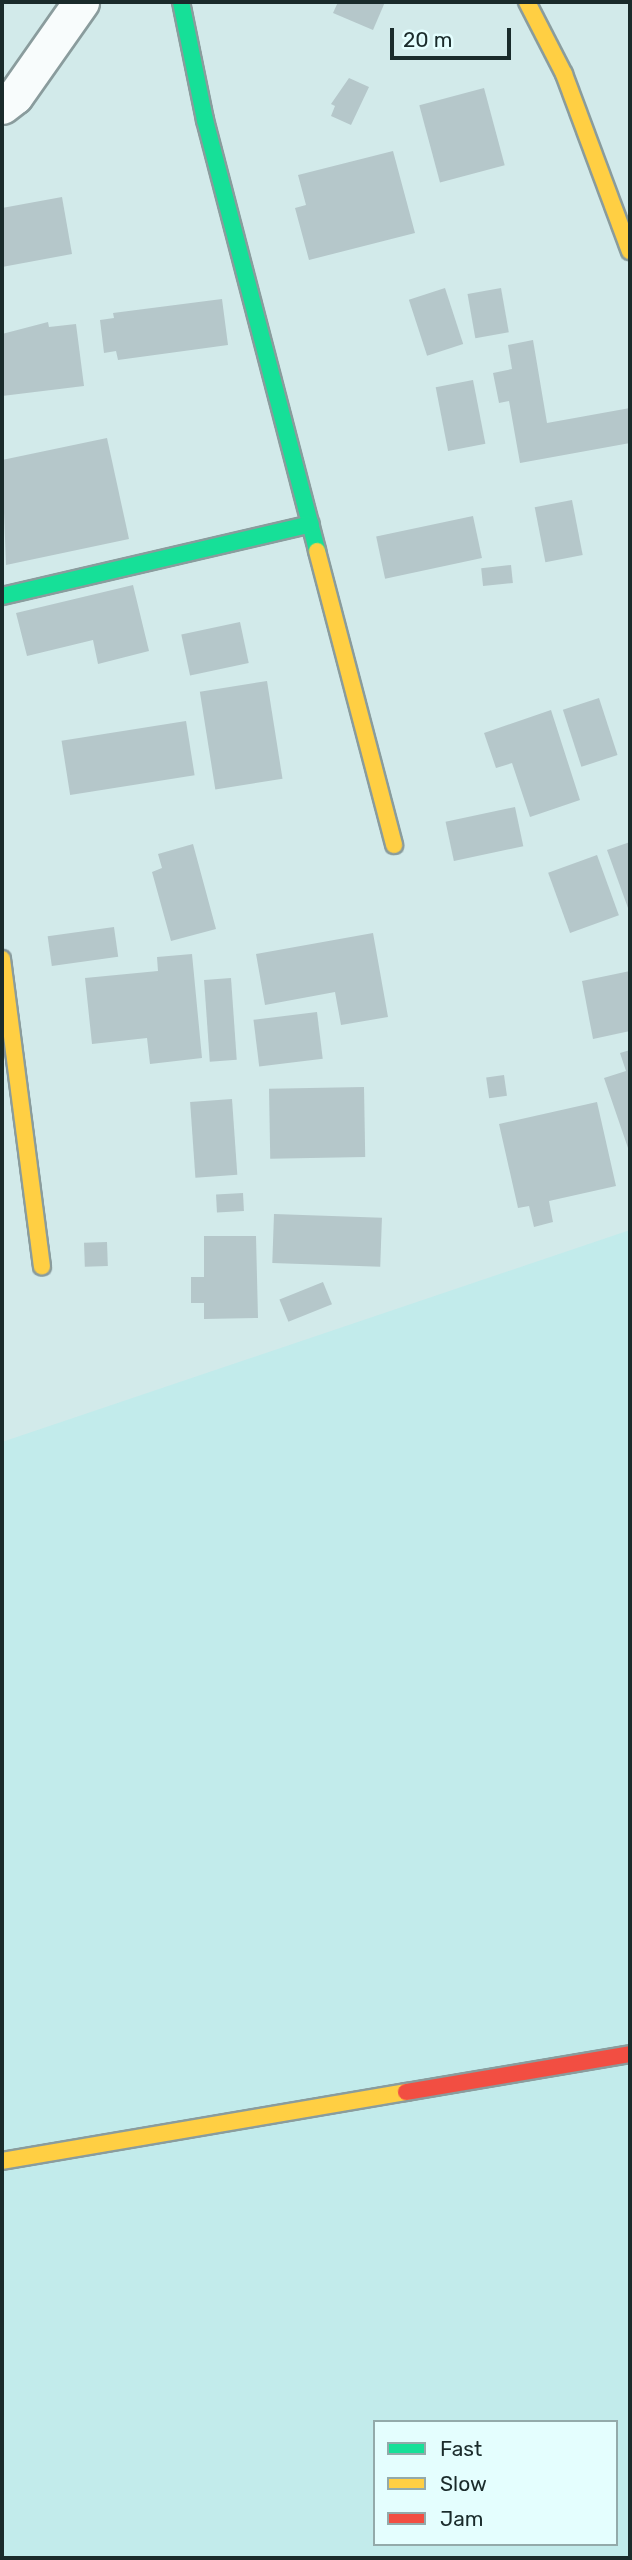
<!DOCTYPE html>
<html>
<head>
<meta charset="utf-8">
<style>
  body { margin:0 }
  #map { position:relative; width:632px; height:2560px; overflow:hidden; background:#d2eaea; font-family:Rubik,sans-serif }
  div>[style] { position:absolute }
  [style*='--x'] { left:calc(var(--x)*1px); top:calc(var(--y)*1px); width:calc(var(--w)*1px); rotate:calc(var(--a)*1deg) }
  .built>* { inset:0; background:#c2ebeb }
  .building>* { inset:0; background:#b5c7ca; transform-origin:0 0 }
  .roads { filter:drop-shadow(2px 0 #8a9c9d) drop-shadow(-2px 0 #8a9c9d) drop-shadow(0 2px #8a9c9d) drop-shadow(0 -2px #8a9c9d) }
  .street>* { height:35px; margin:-17.5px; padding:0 17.5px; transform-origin:17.5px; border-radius:17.5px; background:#f8fcfc }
  .fast>* { height:16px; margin:-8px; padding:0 8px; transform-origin:8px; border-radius:8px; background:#16e098 }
  .slow>* { height:16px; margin:-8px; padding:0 8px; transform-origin:8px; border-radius:8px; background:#ffcf43 }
  .jam>* { height:16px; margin:-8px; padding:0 8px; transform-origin:8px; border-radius:8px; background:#f24e42 }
  span { translate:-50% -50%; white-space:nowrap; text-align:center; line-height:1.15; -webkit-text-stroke:5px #e4fefe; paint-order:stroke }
  .frame { position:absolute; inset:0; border:4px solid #1a2b2b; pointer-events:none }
  .legend { position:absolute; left:373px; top:2420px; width:245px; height:126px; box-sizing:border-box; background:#e4fefe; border:2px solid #93aaaa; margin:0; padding:9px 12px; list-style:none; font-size:21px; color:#1a2b2b }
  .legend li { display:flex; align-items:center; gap:14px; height:35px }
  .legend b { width:35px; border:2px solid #93aaaa }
  .scale { position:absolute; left:390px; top:28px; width:121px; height:32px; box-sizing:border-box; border:4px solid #1a2b2b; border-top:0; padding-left:9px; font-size:21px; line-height:24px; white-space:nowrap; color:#1a2b2b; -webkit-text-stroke:5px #e4fefe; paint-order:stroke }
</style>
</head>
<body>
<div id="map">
  <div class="built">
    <i style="clip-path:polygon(evenodd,630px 1230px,630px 2558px,2px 2558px,2px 1442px,630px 1230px,375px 2422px,616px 2422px,616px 2544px,375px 2544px,375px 2422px)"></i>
  </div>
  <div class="building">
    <i style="clip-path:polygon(338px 2px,385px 2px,373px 30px,333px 13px)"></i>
    <i style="clip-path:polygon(349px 78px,369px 87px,351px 125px,331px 116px,335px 106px,331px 104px)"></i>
    <i style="left:484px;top:88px;width:80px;height:67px;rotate:75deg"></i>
    <i style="clip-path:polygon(393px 151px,415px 233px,309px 260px,295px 208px,306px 205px,298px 175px)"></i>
    <i style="clip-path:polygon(62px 197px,72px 254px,2px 267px,2px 208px)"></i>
    <i style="left:445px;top:288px;width:59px;height:38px;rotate:72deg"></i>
    <i style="left:501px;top:288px;width:45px;height:34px;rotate:80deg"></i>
    <i style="clip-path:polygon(222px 299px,228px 345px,118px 360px,116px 351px,104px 353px,100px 320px,114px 318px,113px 313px)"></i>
    <i style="clip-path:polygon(48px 322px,49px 327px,76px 324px,84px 386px,2px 396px,2px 334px)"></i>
    <i style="clip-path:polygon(533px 340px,547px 423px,630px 408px,630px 443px,520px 463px,509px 401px,499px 403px,493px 373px,512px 369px,508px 345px)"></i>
    <i style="left:473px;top:380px;width:65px;height:38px;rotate:79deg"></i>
    <i style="clip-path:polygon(107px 438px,129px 539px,6px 565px,2px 460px)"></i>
    <i style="left:572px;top:500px;width:56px;height:38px;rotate:79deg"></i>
    <i style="left:473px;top:516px;width:43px;height:99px;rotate:78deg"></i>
    <i style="left:511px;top:565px;width:18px;height:30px;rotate:84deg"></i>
    <i style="clip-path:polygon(133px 585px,149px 651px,98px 664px,93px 640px,27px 656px,16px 613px)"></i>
    <i style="left:240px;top:622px;width:42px;height:60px;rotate:78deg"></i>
    <i style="left:267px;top:681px;width:99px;height:68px;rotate:81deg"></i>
    <i style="left:599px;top:698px;width:60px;height:38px;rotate:72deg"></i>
    <i style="clip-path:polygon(551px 710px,580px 800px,530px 817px,512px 763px,496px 768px,484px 733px)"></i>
    <i style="left:186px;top:721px;width:55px;height:126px;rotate:81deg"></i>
    <i style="left:515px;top:807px;width:40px;height:71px;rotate:78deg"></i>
    <i style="clip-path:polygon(630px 842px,630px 907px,628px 908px,607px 850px)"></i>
    <i style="clip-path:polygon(193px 844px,216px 929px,171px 941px,152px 872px,162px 868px,158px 854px)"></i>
    <i style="left:597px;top:855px;width:64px;height:52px;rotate:70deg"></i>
    <i style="left:114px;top:927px;width:30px;height:67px;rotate:82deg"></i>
    <i style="clip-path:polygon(373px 933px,388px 1017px,341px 1025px,335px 992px,265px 1005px,256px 954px)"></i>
    <i style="clip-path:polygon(192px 954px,202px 1058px,150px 1064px,147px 1038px,92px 1044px,85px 978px,158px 971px,157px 957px)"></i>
    <i style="clip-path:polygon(630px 971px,630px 1031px,593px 1039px,582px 981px)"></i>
    <i style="left:231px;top:978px;width:82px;height:27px;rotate:86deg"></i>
    <i style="left:317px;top:1012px;width:47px;height:64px;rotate:83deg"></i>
    <i style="clip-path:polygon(630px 1050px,630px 1147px,628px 1148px,604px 1078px,626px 1071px,620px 1053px)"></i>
    <i style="left:504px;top:1075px;width:21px;height:18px;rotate:82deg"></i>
    <i style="left:364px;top:1087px;width:70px;height:95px;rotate:89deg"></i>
    <i style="left:232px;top:1099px;width:76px;height:42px;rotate:86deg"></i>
    <i style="clip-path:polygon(597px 1102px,616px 1186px,549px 1201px,553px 1222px,534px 1227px,529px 1206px,518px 1208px,499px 1124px)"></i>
    <i style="left:243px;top:1193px;width:18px;height:27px;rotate:87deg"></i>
    <i style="left:274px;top:1214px;width:108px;height:49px;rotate:2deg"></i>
    <i style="clip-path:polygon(204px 1236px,256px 1236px,258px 1318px,204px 1319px,204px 1303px,191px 1303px,191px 1277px,204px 1277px)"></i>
    <i style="left:107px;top:1242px;width:24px;height:23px;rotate:88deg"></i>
    <i style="left:323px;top:1282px;width:24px;height:47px;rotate:68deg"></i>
  </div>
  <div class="roads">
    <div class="street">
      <i style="--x:2;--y:106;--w:16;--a:-38"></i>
      <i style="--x:15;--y:96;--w:115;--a:-54.9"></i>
    </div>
    <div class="fast">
      <i style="--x:181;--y:2;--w:120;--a:78.5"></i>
      <i style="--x:205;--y:120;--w:445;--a:75.4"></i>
      <i style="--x:2;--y:596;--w:317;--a:-13.1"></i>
    </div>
    <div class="slow">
      <i style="--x:527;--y:2;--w:81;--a:62.8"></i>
      <i style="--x:564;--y:74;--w:189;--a:69.6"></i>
      <i style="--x:317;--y:551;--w:304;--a:75.3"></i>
      <i style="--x:2;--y:959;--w:310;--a:82.6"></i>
      <i style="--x:2;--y:2161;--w:410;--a:-9.7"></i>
    </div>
    <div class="jam">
      <i style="--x:406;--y:2092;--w:227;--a:-9.6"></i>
    </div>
  </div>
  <div class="frame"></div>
  <ul class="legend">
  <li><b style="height:9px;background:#16e098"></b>Fast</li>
  <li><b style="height:9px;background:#ffcf43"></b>Slow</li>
  <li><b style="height:9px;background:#f24e42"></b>Jam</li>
  </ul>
  <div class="scale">20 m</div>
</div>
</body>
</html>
